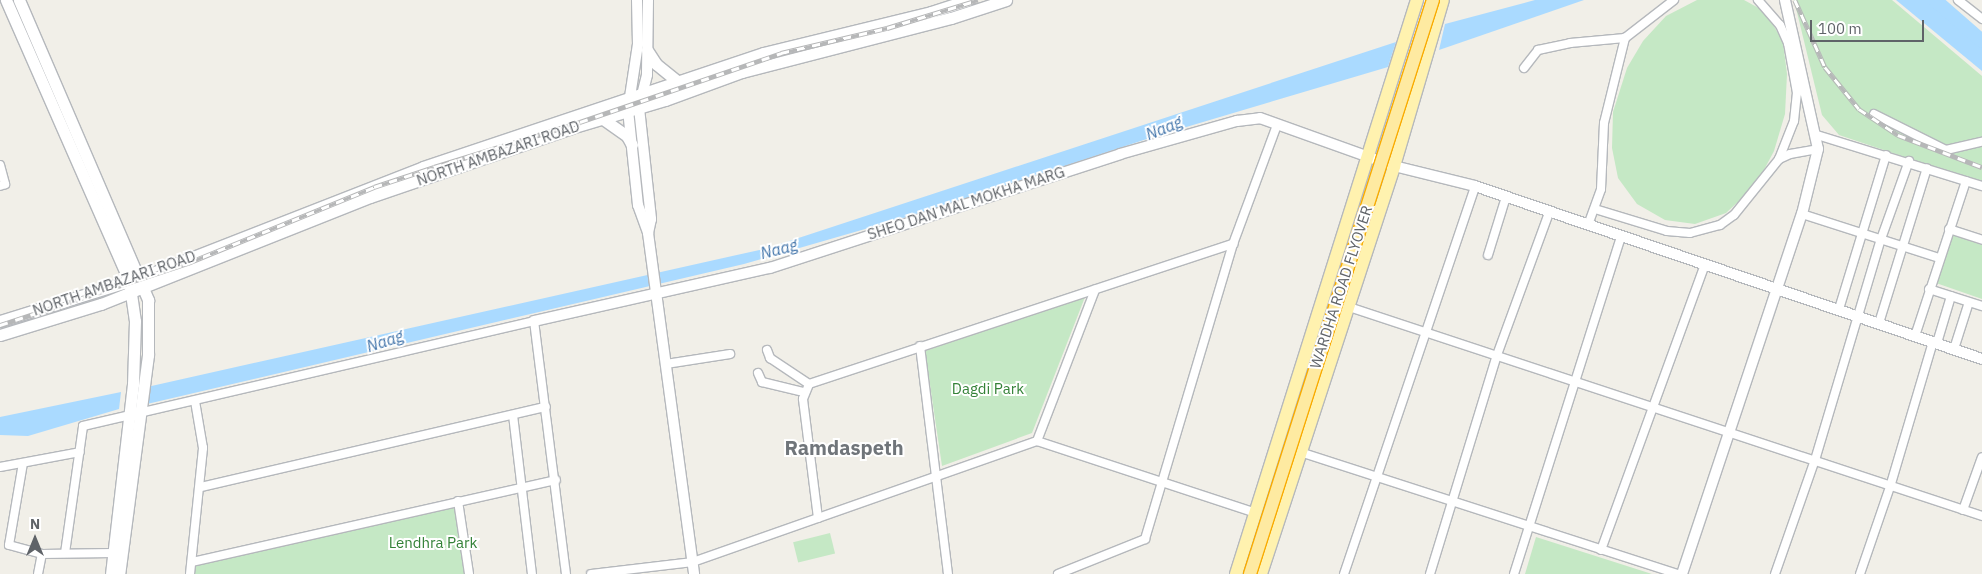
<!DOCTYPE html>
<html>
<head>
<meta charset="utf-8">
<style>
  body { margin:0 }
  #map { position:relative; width:1982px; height:574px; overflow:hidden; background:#f1efe8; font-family:"IBM Plex Sans",sans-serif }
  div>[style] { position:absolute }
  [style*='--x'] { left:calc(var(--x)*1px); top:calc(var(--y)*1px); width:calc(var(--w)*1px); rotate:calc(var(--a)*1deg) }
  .green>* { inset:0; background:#c5e8c5; transform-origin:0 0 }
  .water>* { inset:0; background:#aadaff }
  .river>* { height:14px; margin:-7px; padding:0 7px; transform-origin:7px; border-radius:7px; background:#aadaff }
  .roads { filter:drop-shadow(1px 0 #b5b8bc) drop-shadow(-1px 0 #b5b8bc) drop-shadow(0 1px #b5b8bc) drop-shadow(0 -1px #b5b8bc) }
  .minor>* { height:8px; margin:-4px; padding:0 4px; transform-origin:4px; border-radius:4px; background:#fff }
  .tertiary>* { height:10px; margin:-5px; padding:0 5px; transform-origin:5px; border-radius:5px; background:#fff }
  .secondary>* { height:11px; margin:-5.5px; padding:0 5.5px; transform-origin:5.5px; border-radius:5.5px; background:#fff }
  .primary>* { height:12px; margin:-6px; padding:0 6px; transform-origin:6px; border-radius:6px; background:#fff2af }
  .rail>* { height:4.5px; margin-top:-2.25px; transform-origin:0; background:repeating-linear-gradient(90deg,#fff 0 8px,#b6b7b8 0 16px); box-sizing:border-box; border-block:1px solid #b6b7b8 }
  .bridges { filter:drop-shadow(1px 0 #f9ab00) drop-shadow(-1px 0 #f9ab00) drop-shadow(0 1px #f9ab00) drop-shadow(0 -1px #f9ab00) }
  .trunk-bridge>* { height:12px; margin:-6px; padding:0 6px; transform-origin:6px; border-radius:6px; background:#feeaa1 }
  span { translate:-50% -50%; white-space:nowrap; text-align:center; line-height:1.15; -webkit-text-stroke:4px #fff; paint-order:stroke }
  .street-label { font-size:15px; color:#5f6368 }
  .park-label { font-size:15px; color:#348238 }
  .water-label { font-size:16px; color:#4174aa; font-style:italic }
  .district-label { font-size:20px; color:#70757a; font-weight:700 }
  .north { position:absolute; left:10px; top:514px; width:50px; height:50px; -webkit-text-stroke:4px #fff; paint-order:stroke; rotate:0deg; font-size:14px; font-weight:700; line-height:20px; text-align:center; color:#5f6368 }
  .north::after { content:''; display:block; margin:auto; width:18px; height:22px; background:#5f6368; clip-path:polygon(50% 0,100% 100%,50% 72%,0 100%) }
  .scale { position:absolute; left:1810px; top:20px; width:114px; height:22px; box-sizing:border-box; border:2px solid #5f6368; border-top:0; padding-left:6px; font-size:15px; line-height:18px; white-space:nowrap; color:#5f6368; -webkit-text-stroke:4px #fff; paint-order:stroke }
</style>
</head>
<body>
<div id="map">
  <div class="green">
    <i style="clip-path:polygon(1697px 0,1744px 0,1766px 12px,1783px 42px,1787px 74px,1785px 114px,1774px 151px,1756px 185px,1726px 213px,1695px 224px,1665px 220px,1637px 204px,1618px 178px,1612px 148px,1613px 112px,1627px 68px,1643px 41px,1666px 16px)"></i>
    <i style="clip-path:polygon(1794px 0,1892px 0,1982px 76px,1982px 183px,1839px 135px,1822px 115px)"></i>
    <i style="clip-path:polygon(1950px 234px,1982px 245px,1982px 299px,1936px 283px)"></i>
    <i style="clip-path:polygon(1085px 297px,1032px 433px,942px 466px,925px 351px)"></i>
    <i style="clip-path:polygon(459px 506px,469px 574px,190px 574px,191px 566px)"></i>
    <i style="left:830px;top:533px;width:21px;height:38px;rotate:76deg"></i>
    <i style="clip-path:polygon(1536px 537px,1652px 574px,1525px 574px)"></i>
  </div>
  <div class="water">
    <i style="clip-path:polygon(1535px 0,1584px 0,1439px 50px,1445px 24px)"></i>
    <i style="clip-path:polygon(1896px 0,1930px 0,1982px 38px,1982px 71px)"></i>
    <i style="clip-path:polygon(1396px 42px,1388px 67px,1156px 136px,924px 212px,744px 264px,147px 404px,147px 387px,768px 248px)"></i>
    <i style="clip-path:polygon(121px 392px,119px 409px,28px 436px,0 435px,0 417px)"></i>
  </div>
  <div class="river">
    <i style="--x:1935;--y:0;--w:62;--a:41.1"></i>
  </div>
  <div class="roads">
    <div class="minor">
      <i style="--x:1758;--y:0;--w:33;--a:49"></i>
      <i style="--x:1780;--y:25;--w:20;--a:66"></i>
      <i style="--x:1788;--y:43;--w:5;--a:-79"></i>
      <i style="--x:1958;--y:0;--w:31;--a:38"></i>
      <i style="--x:1524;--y:68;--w:23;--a:-52"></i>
      <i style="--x:1538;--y:50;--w:33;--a:-12"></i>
      <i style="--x:1570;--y:43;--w:55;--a:-5.2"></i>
      <i style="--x:1874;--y:114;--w:80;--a:26.6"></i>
      <i style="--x:1946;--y:150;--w:37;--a:-13"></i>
      <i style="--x:1817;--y:135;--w:173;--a:17.2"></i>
      <i style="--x:1779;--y:159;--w:41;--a:-68.5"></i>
      <i style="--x:1794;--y:121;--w:28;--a:-84"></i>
      <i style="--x:1797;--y:93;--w:51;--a:-100.2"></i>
      <i style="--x:0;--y:165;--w:20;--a:75"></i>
      <i style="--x:5;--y:184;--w:5;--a:158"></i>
      <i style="--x:1595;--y:209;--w:75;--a:17"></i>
      <i style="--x:1667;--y:231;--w:23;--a:5"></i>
      <i style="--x:1690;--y:233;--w:31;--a:-15"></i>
      <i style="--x:1720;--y:225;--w:17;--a:-36"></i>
      <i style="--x:1734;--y:215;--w:72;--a:-51.2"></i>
      <i style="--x:1779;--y:159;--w:12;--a:-24"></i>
      <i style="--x:1790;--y:154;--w:28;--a:-10"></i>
      <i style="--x:1802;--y:214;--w:144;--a:17.8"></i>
      <i style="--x:1588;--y:225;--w:38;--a:-70"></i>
      <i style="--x:1601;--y:189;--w:66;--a:-87.4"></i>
      <i style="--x:1604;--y:123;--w:88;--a:-76.1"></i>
      <i style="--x:1625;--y:38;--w:62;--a:-37.8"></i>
      <i style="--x:1949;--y:229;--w:35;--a:18"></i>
      <i style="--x:1488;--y:255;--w:61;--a:-72.8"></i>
      <i style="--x:1929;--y:289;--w:56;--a:17.8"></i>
      <i style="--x:1346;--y:306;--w:670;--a:18.27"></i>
      <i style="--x:1839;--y:309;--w:161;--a:-73"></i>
      <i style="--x:1879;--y:323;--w:162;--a:-72.8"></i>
      <i style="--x:1915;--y:336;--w:163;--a:-71.8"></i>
      <i style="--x:1937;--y:343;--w:49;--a:-73.4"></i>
      <i style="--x:920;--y:346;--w:230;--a:83"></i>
      <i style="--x:1954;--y:349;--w:49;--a:-72.3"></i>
      <i style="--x:767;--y:350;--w:9;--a:69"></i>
      <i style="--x:770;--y:358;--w:47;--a:33.7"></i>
      <i style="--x:666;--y:364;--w:65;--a:-8.9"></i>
      <i style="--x:758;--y:373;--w:10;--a:66"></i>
      <i style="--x:762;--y:382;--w:42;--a:13.7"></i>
      <i style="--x:513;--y:415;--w:160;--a:83.2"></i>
      <i style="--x:1037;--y:441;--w:231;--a:18.2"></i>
      <i style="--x:1300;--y:452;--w:396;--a:17.9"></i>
      <i style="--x:23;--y:463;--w:83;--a:99.7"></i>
      <i style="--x:9;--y:545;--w:34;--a:15"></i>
      <i style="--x:0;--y:467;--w:81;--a:-10.6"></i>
      <i style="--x:201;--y:487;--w:354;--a:-13.1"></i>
      <i style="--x:458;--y:501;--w:74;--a:81.4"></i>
      <i style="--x:1963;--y:510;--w:56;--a:-70.3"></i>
      <i style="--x:818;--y:518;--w:120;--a:-97.2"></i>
      <i style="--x:803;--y:399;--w:16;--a:-68"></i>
      <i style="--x:809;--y:384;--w:447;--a:-18.3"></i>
      <i style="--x:1601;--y:550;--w:304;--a:-70"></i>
      <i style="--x:65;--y:553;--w:128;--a:-81.9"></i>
      <i style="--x:83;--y:426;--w:463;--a:-13.1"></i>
      <i style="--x:534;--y:321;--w:255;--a:82.8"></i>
      <i style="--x:192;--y:562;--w:373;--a:-12.7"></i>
      <i style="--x:38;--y:574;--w:20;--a:-79"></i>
      <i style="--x:42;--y:554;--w:71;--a:-0.8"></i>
      <i style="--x:190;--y:574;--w:127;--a:-84.1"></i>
      <i style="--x:203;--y:448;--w:48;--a:-99.7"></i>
      <i style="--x:591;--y:574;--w:103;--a:-6.7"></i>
      <i style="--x:693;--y:562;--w:365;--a:-19.4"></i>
      <i style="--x:1037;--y:441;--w:162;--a:-69"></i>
      <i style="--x:1058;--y:574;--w:94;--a:-21.9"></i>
      <i style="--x:1145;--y:539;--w:308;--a:-73.4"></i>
      <i style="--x:1233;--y:244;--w:127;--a:-69.7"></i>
      <i style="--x:1344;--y:574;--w:410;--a:-71.3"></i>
      <i style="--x:1430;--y:574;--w:229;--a:-73"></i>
      <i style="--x:1497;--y:355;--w:151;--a:-69.9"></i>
      <i style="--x:1514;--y:574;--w:355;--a:-72.4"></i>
      <i style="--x:1775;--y:574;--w:121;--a:-70.7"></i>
      <i style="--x:1815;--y:460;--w:231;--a:-73.4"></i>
      <i style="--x:1881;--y:239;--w:83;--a:-70.3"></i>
      <i style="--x:1860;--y:574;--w:92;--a:-71"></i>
      <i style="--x:1890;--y:487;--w:151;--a:-73.5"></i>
    </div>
    <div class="tertiary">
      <i style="--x:637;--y:0;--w:44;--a:88.7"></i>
      <i style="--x:638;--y:44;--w:67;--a:98.6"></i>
      <i style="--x:628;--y:110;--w:96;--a:84"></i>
      <i style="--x:638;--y:205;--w:30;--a:70"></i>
      <i style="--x:648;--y:0;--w:75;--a:90.8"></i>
      <i style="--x:647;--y:75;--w:34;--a:104"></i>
      <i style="--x:639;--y:108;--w:112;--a:83.8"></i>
      <i style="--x:651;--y:219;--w:14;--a:102"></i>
      <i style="--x:648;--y:233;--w:344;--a:82.3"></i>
      <i style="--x:534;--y:321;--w:242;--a:-12.7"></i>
      <i style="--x:770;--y:268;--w:368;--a:-18"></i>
      <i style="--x:1120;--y:154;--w:122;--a:-15.8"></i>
      <i style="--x:1237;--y:121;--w:23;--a:-7"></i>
      <i style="--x:1260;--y:118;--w:142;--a:19.7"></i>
      <i style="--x:1394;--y:166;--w:83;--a:13.9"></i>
      <i style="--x:1475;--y:186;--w:536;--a:18.84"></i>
      <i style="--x:1682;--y:574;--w:379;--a:-71.6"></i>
      <i style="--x:1802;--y:214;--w:67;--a:-76.2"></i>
      <i style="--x:1818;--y:149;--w:153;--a:-102.5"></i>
    </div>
    <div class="secondary">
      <i style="--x:6;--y:0;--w:306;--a:66.3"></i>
      <i style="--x:129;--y:280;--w:41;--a:81.7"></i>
      <i style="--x:135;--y:321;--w:63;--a:91.8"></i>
      <i style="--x:133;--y:384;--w:191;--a:96.6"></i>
      <i style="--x:19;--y:0;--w:327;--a:66.7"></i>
      <i style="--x:148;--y:300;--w:55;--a:90"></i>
      <i style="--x:148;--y:355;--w:221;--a:97.5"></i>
      <i style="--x:647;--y:50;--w:17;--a:57"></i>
      <i style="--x:656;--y:64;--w:28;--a:39"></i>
      <i style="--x:603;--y:119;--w:29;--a:35"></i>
      <i style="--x:627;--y:136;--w:10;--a:61"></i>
      <i style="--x:0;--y:321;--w:145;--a:-17.2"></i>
      <i style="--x:139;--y:278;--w:305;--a:-21.3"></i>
      <i style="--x:423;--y:167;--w:359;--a:-18.5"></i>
      <i style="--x:763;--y:53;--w:173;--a:-13.7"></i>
      <i style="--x:931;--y:12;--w:39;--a:-18"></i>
      <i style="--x:0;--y:335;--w:106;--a:-17.1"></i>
      <i style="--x:101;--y:304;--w:289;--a:-21.7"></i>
      <i style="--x:370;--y:197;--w:213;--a:-18.9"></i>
      <i style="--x:571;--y:128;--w:98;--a:-16.6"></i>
      <i style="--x:665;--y:100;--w:82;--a:-20"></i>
      <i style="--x:742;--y:72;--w:216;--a:-14.5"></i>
      <i style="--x:951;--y:18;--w:58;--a:-18.1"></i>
    </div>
    <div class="primary">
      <i style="--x:1236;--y:574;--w:602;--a:-72.5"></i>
      <i style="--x:1261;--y:574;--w:429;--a:-71.9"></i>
      <i style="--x:1394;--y:166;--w:173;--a:-73.6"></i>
    </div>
  </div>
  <div class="rail">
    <i style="--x:1795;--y:0;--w:73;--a:65.9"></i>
    <i style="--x:1825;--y:67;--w:54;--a:51"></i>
    <i style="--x:1859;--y:109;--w:47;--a:33.7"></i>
    <i style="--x:1898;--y:135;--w:90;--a:20.9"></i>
    <i style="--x:0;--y:325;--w:198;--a:-18.3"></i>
    <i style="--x:188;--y:263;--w:201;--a:-22.2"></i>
    <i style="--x:374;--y:187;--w:63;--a:-18.4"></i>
    <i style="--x:434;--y:167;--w:153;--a:-17.1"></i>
    <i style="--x:580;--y:122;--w:213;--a:-18.9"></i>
    <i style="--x:781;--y:53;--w:109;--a:-13.3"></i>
    <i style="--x:887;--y:28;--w:95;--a:-17.1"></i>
  </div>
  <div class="bridges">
    <div class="trunk-bridge">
      <i style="--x:1250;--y:574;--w:602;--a:-72.32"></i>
    </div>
  </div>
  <div class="street-label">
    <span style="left:498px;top:153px;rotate:-19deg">NORTH AMBAZARI ROAD</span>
    <span style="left:966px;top:203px;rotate:-18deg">SHEO DAN MAL MOKHA MARG</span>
    <span style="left:114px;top:283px;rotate:-19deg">NORTH AMBAZARI ROAD</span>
    <span style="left:1341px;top:287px;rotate:-72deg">WARDHA ROAD FLYOVER</span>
  </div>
  <div class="park-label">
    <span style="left:988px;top:389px">Dagdi Park</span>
    <span style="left:433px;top:543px">Lendhra Park</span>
  </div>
  <div class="water-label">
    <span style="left:1164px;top:128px;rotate:-22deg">Naag</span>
    <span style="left:779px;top:249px;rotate:-14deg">Naag</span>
    <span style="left:385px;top:341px;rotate:-18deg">Naag</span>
  </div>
  <div class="district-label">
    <span style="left:844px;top:447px">Ramdaspeth</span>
  </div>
  <div class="north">N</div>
  <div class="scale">100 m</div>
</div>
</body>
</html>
